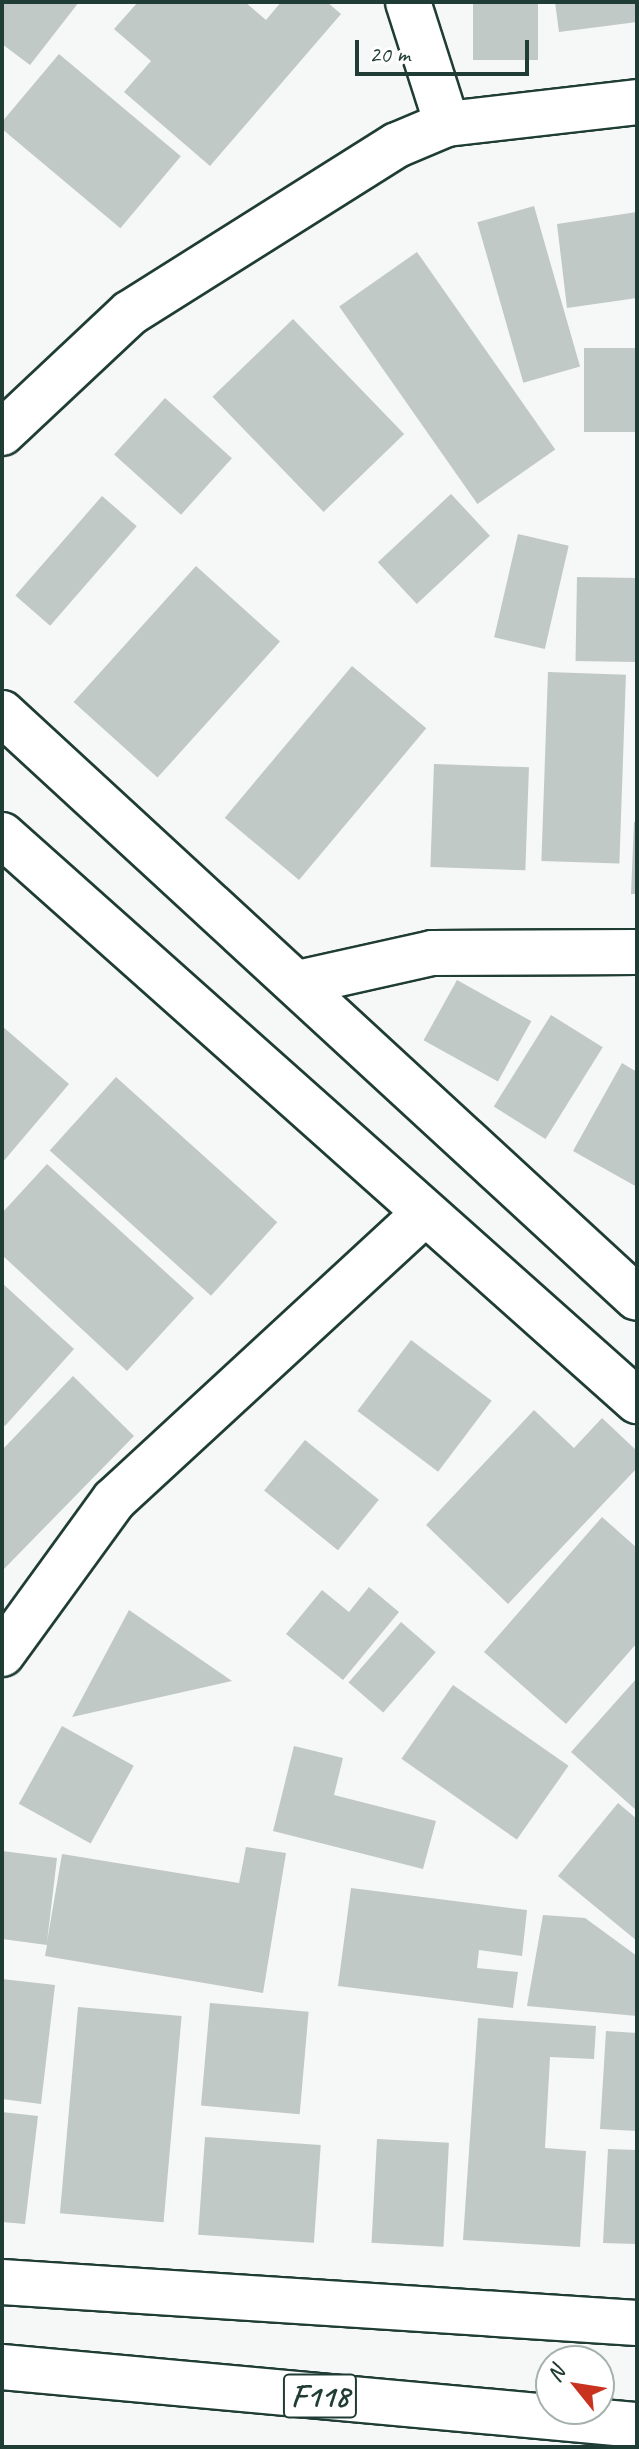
<!DOCTYPE html>
<html>
<head>
<meta charset="utf-8">
<style>
  body { margin:0 }
  #map { position:relative; width:639px; height:2449px; overflow:hidden; background:#f6f7f7; font-family:Caveat,sans-serif }
  div>[style] { position:absolute }
  [style*='--x'] { left:calc(var(--x)*1px); top:calc(var(--y)*1px); width:calc(var(--w)*1px); rotate:calc(var(--a)*1deg) }
  .building>* { inset:0; background:#c0c9c6; transform-origin:0 0 }
  .roads { filter:drop-shadow(2px 0 #1f3d34) drop-shadow(-2px 0 #1f3d34) drop-shadow(0 2px #1f3d34) drop-shadow(0 -2px #1f3d34) }
  .minor>* { height:44px; margin:-22px; padding:0 22px; transform-origin:22px; border-radius:22px; background:#fff }
  .secondary>* { height:44px; margin:-22px; padding:0 22px; transform-origin:22px; border-radius:22px; background:#fff }
  .primary>* { height:44px; margin:-22px; padding:0 22px; transform-origin:22px; border-radius:22px; background:#fff }
  span { translate:-50% -50%; white-space:nowrap; text-align:center; line-height:1.15; -webkit-text-stroke:6px #fff; paint-order:stroke }
  .shield-label span { padding:2px 6px; background:#fff; border:2px solid; border-radius:6px; -webkit-text-stroke-width:0 }
  .shield-label { font-size:32px; color:#1f3d34; font-weight:700 }
  .frame { position:absolute; inset:0; border:4px solid #1f3d34; pointer-events:none }
  .north { position:absolute; left:535px; top:2345px; width:80px; height:80px; box-sizing:border-box; background:#fff; border:2px solid #a5b1ae; border-radius:50%; rotate:300deg; font-size:22px; font-weight:700; line-height:32px; text-align:center; color:#1f3d34 }
  .north::after { content:''; display:block; margin:auto; width:28px; height:36px; background:#c8321e; clip-path:polygon(50% 0,100% 100%,50% 72%,0 100%) }
  .scale { position:absolute; left:355px; top:40px; width:174px; height:36px; box-sizing:border-box; border:4px solid #1f3d34; border-top:0; padding-left:10px; font-size:24px; line-height:28px; white-space:nowrap; color:#1f3d34; -webkit-text-stroke:6px #fff; paint-order:stroke }
</style>
</head>
<body>
<div id="map">
  <div class="building">
    <i style="clip-path:polygon(2px 2px,79px 2px,30px 65px,2px 44px)"></i>
    <i style="clip-path:polygon(138px 2px,245px 2px,266px 20px,281px 2px,327px 2px,341px 14px,210px 166px,124px 92px,151px 61px,114px 29px)"></i>
    <i style="left:473px;top:2px;width:65px;height:58px"></i>
    <i style="clip-path:polygon(555px 2px,637px 2px,637px 22px,559px 32px)"></i>
    <i style="left:59px;top:54px;width:159px;height:94px;rotate:40deg"></i>
    <i style="left:534px;top:206px;width:167px;height:59px;rotate:74deg"></i>
    <i style="clip-path:polygon(637px 212px,637px 298px,567px 308px,557px 224px)"></i>
    <i style="left:417px;top:252px;width:241px;height:95px;rotate:55deg"></i>
    <i style="left:293px;top:319px;width:160px;height:112px;rotate:46deg"></i>
    <i style="left:637px;top:348px;width:84px;height:53px;rotate:90deg"></i>
    <i style="left:165px;top:398px;width:90px;height:76px;rotate:42deg"></i>
    <i style="left:451px;top:494px;width:57px;height:100px;rotate:47deg"></i>
    <i style="left:102px;top:496px;width:46px;height:132px;rotate:41deg"></i>
    <i style="left:518px;top:534px;width:52px;height:106px;rotate:13deg"></i>
    <i style="left:196px;top:566px;width:113px;height:183px;rotate:42deg"></i>
    <i style="left:577px;top:577px;width:60px;height:84px;rotate:1deg"></i>
    <i style="left:352px;top:666px;width:97px;height:198px;rotate:40deg"></i>
    <i style="left:548px;top:672px;width:78px;height:189px;rotate:2deg"></i>
    <i style="left:434px;top:764px;width:95px;height:103px;rotate:2deg"></i>
    <i style="clip-path:polygon(634px 822px,637px 822px,637px 894px,631px 894px)"></i>
    <i style="left:457px;top:980px;width:85px;height:69px;rotate:29deg"></i>
    <i style="left:551px;top:1015px;width:61px;height:108px;rotate:32deg"></i>
    <i style="clip-path:polygon(2px 1026px,69px 1084px,2px 1163px)"></i>
    <i style="clip-path:polygon(622px 1063px,637px 1072px,637px 1187px,573px 1151px)"></i>
    <i style="left:116px;top:1077px;width:217px;height:99px;rotate:42deg"></i>
    <i style="clip-path:polygon(47px 1164px,194px 1298px,127px 1371px,2px 1255px,2px 1213px)"></i>
    <i style="clip-path:polygon(2px 1283px,74px 1349px,5px 1426px,2px 1423px)"></i>
    <i style="left:411px;top:1340px;width:101px;height:89px;rotate:37deg"></i>
    <i style="clip-path:polygon(73px 1376px,134px 1436px,2px 1571px,2px 1450px)"></i>
    <i style="clip-path:polygon(534px 1410px,574px 1448px,602px 1418px,637px 1451px,637px 1468px,508px 1604px,426px 1525px)"></i>
    <i style="left:305px;top:1440px;width:95px;height:65px;rotate:39deg"></i>
    <i style="clip-path:polygon(602px 1517px,637px 1548px,637px 1643px,566px 1724px,484px 1652px)"></i>
    <i style="clip-path:polygon(369px 1587px,399px 1612px,343px 1680px,286px 1634px,322px 1590px,349px 1612px)"></i>
    <i style="clip-path:polygon(129px 1610px,232px 1681px,72px 1717px)"></i>
    <i style="left:401px;top:1622px;width:46px;height:80px;rotate:41deg"></i>
    <i style="clip-path:polygon(637px 1678px,637px 1811px,571px 1752px)"></i>
    <i style="left:453px;top:1685px;width:141px;height:90px;rotate:35deg"></i>
    <i style="left:62px;top:1726px;width:82px;height:89px;rotate:29deg"></i>
    <i style="clip-path:polygon(294px 1746px,343px 1758px,334px 1795px,436px 1821px,423px 1869px,273px 1831px)"></i>
    <i style="clip-path:polygon(618px 1803px,637px 1819px,637px 1941px,558px 1876px)"></i>
    <i style="clip-path:polygon(246px 1847px,286px 1853px,263px 1993px,45px 1956px,47px 1945px,2px 1939px,2px 1851px,57px 1858px,47px 1942px,62px 1854px,239px 1883px)"></i>
    <i style="clip-path:polygon(351px 1888px,527px 1910px,522px 1956px,479px 1950px,477px 1968px,518px 1972px,513px 2008px,338px 1986px)"></i>
    <i style="clip-path:polygon(543px 1915px,585px 1918px,637px 1956px,637px 2016px,527px 2006px)"></i>
    <i style="clip-path:polygon(2px 1979px,55px 1985px,41px 2104px,2px 2099px)"></i>
    <i style="left:210px;top:2003px;width:99px;height:103px;rotate:5deg"></i>
    <i style="left:78px;top:2007px;width:104px;height:207px;rotate:5deg"></i>
    <i style="clip-path:polygon(478px 2018px,596px 2026px,594px 2059px,550px 2057px,545px 2148px,586px 2151px,580px 2247px,463px 2240px)"></i>
    <i style="clip-path:polygon(606px 2031px,637px 2033px,637px 2131px,600px 2129px)"></i>
    <i style="clip-path:polygon(2px 2112px,38px 2116px,25px 2224px,2px 2222px)"></i>
    <i style="left:205px;top:2137px;width:116px;height:98px;rotate:4deg"></i>
    <i style="left:377px;top:2139px;width:72px;height:104px;rotate:3deg"></i>
    <i style="clip-path:polygon(608px 2149px,637px 2150px,637px 2244px,603px 2243px)"></i>
  </div>
  <div class="roads">
    <div class="minor">
      <i style="--x:408;--y:2;--w:128;--a:72.3"></i>
      <i style="--x:2;--y:433;--w:175;--a:-43.2"></i>
      <i style="--x:130;--y:313;--w:315;--a:-32.2"></i>
      <i style="--x:397;--y:145;--w:54;--a:-22.8"></i>
      <i style="--x:447;--y:124;--w:191;--a:-6.6"></i>
      <i style="--x:298;--y:983;--w:137;--a:-12.6"></i>
      <i style="--x:432;--y:953;--w:205;--a:-0.3"></i>
      <i style="--x:2;--y:1654;--w:190;--a:-54"></i>
      <i style="--x:114;--y:1500;--w:423;--a:-42.7"></i>
    </div>
    <div class="secondary">
      <i style="--x:2;--y:713;--w:863;--a:42.65"></i>
      <i style="--x:2;--y:835;--w:851;--a:41.71"></i>
    </div>
    <div class="primary">
      <i style="--x:2;--y:2282;--w:636;--a:3.69"></i>
      <i style="--x:2;--y:2367;--w:638;--a:5.22"></i>
    </div>
  </div>
  <div class="shield-label">
    <span style="left:320px;top:2396px">F118</span>
  </div>
  <div class="frame"></div>
  <div class="north">N</div>
  <div class="scale">20 m</div>
</div>
</body>
</html>
